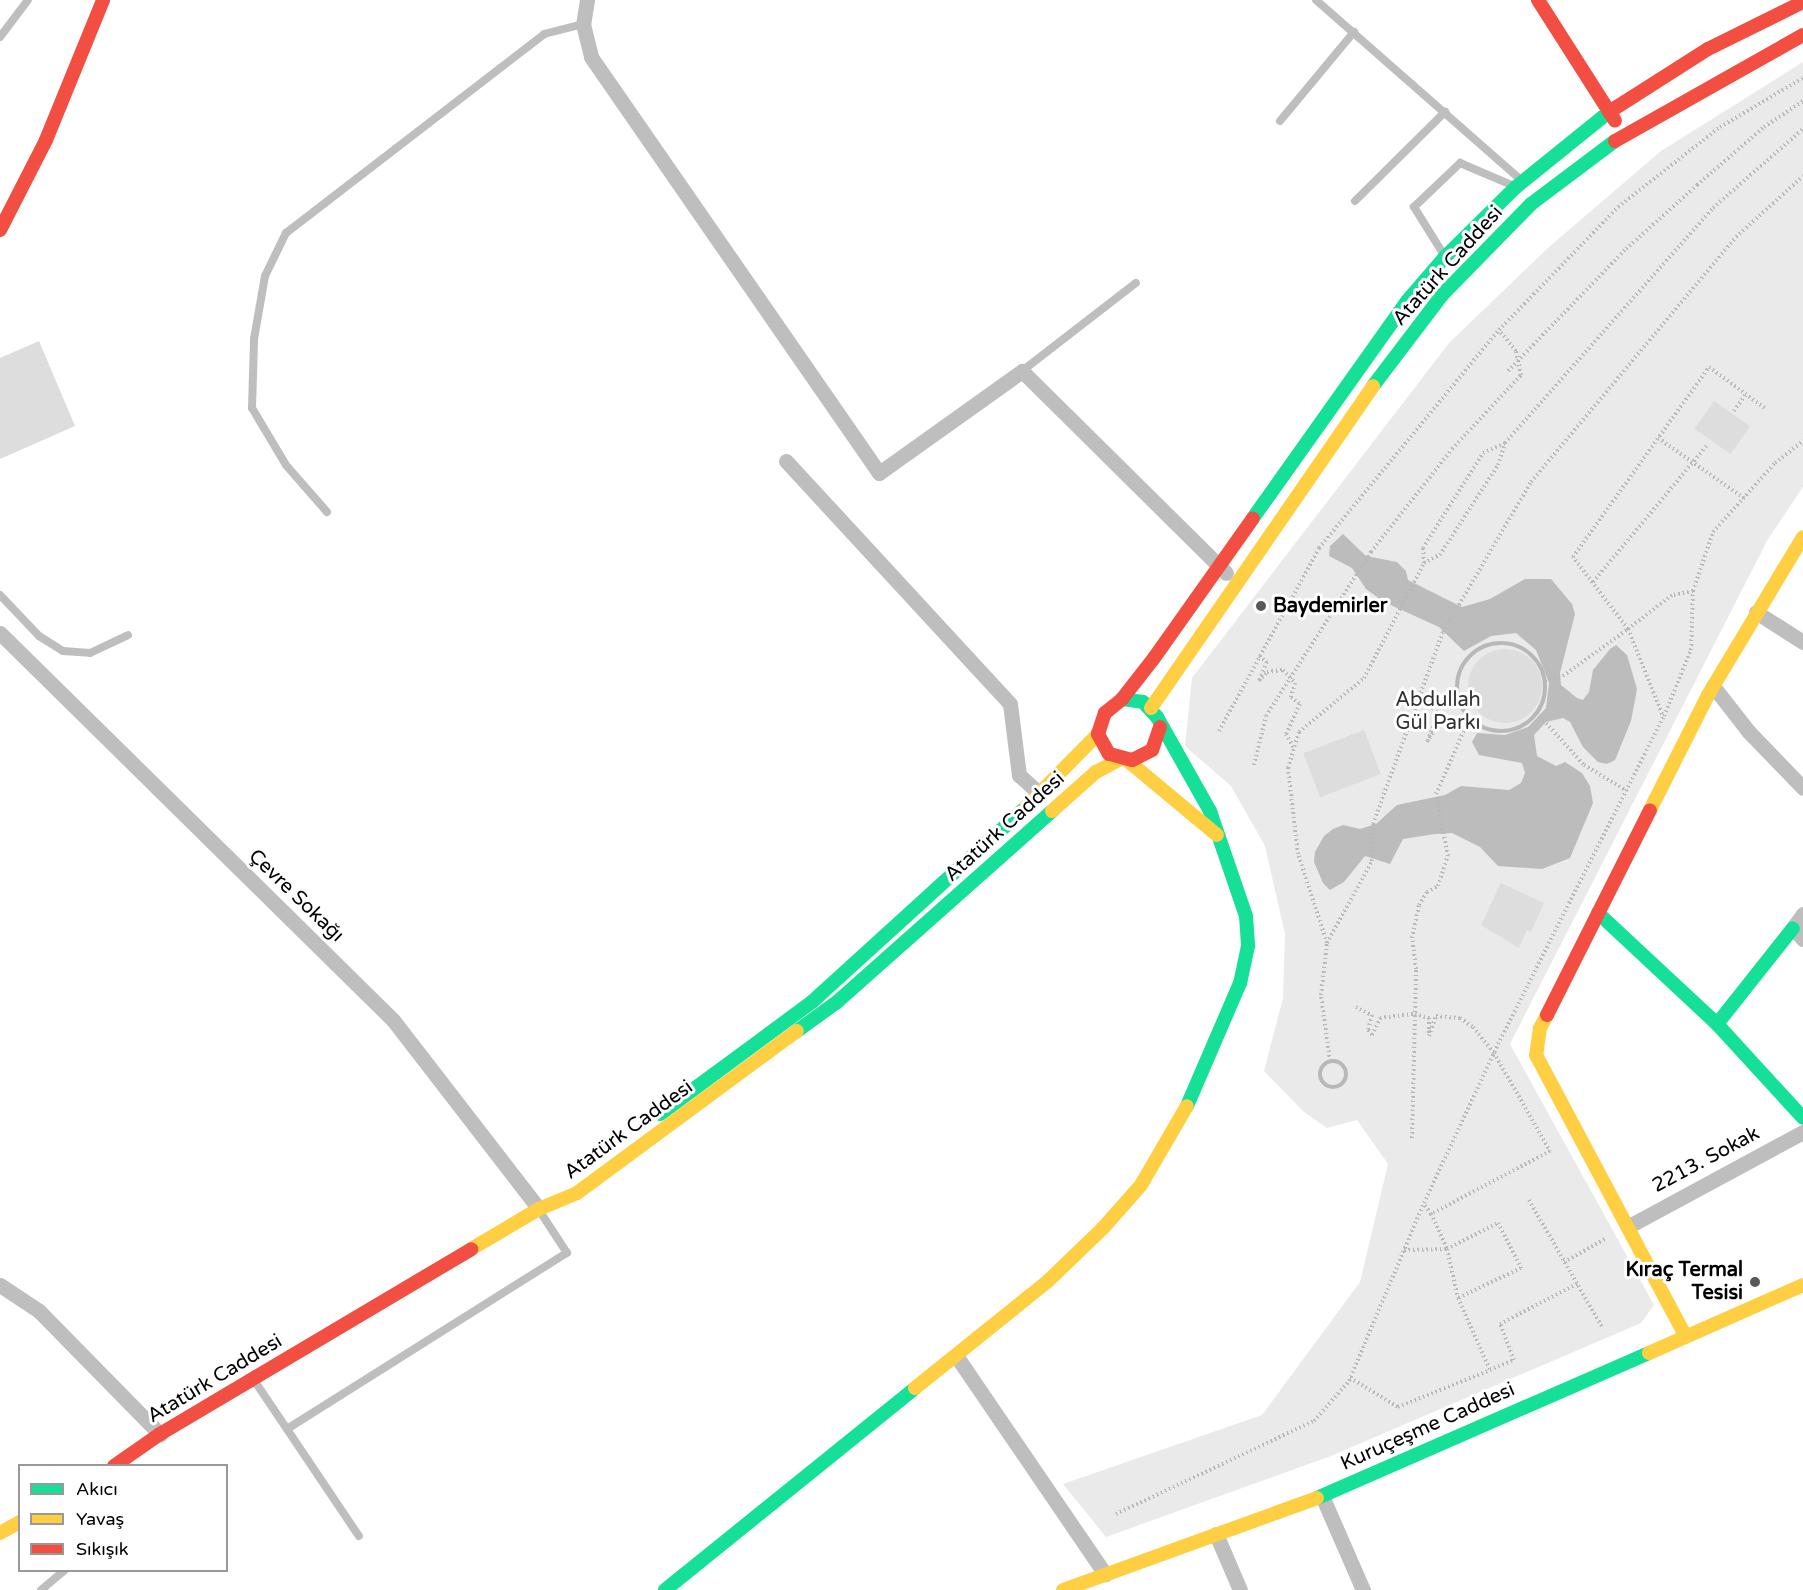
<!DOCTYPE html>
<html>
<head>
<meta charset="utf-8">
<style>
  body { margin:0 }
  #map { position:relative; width:1803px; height:1590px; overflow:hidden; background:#fff; font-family:"Varela Round",sans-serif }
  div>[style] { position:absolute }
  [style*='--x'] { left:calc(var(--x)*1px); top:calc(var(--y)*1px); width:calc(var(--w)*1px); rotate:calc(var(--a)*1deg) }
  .green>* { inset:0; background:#eaeaea }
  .water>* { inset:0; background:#bcbcbc }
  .building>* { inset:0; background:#ddd; transform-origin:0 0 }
  .round { border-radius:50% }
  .path>* { height:4px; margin-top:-2px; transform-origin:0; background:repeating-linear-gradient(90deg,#b8b8b8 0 1.5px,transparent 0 4.5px) }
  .path>.ring { margin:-2px; padding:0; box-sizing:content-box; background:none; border:4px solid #b8b8b8; border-radius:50% }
  .lane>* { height:8px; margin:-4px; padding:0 4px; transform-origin:4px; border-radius:4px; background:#bebebe }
  .street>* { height:15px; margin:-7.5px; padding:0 7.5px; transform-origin:7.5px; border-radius:7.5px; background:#bebebe }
  .fast>* { height:14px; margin:-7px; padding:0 7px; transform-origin:7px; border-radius:7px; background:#16e098 }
  .slow>* { height:14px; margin:-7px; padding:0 7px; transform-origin:7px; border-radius:7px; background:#ffcf43 }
  .jam>* { height:14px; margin:-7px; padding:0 7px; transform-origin:7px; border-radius:7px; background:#f24e42 }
  .dots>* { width:16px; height:16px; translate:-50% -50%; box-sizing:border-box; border:3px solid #fff; border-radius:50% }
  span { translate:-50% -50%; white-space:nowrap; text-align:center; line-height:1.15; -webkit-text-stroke:6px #fff; paint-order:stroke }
  .street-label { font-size:20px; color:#000 }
  .poi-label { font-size:20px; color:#000; font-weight:700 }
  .left { translate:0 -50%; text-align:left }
  .right { translate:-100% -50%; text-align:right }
  .park-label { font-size:20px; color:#303030 }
  .legend { position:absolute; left:18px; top:1464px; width:210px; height:108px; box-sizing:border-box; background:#fff; border:2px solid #999; margin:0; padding:8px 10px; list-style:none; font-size:18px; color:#000 }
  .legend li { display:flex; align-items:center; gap:12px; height:30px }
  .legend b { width:30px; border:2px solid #999 }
</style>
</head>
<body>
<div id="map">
  <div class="green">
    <i style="clip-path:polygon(1803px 62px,1803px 487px,1768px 539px,1510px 1044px,1654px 1305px,1641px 1323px,1331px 1456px,1106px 1537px,1063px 1484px,1262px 1415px,1360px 1282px,1388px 1164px,1357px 1120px,1327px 1128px,1304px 1112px,1264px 1071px,1283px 998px,1285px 934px,1265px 846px,1231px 786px,1185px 746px,1192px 678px,1449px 343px,1549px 247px,1661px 151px)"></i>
  </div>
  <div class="water">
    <i style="clip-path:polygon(1343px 534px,1366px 556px,1397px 562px,1406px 571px,1408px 580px,1462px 607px,1490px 599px,1525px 579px,1551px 579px,1572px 604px,1575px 614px,1560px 673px,1561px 685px,1577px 698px,1583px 700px,1589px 692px,1593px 670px,1610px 649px,1616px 645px,1627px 655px,1637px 689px,1631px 721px,1615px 760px,1607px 764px,1598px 762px,1583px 747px,1570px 722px,1563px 718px,1546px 722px,1534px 735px,1537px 756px,1556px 766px,1565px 762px,1582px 773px,1590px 786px,1593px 803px,1570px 858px,1542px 869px,1498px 866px,1480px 847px,1452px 833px,1435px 834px,1403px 839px,1390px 864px,1365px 856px,1344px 882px,1330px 890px,1323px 883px,1314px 862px,1315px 852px,1324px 836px,1333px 829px,1343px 825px,1360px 829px,1376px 824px,1397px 805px,1445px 795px,1461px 786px,1509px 790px,1521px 783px,1525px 773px,1522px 763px,1479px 755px,1472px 742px,1477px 733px,1505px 735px,1528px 727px,1546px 708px,1549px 683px,1536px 650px,1516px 633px,1491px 636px,1464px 651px,1439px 627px,1384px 602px,1366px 589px,1352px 568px,1329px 556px,1330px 546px)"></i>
  </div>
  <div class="building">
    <i style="clip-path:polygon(39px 341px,75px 426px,0 459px,0 358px)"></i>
    <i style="left:1714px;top:401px;width:44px;height:34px;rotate:35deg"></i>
    <i class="round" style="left:1468px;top:649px;width:74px;height:74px"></i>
    <i style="left:1364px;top:730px;width:47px;height:65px;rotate:69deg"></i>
    <i style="clip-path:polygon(1501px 883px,1544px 903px,1531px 932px,1527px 930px,1519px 948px,1481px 925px)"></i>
  </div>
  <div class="path">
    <i style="--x:1508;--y:371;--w:170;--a:-46"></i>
    <i style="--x:1626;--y:249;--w:96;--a:-42"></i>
    <i style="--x:1697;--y:185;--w:89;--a:-40.9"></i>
    <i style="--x:1764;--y:127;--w:47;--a:-33.7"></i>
    <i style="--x:1734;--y:411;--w:21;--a:-55"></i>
    <i style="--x:1658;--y:438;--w:105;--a:34.9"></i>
    <i style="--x:1424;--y:563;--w:18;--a:-27"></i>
    <i style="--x:1440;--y:555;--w:107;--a:-57.2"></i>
    <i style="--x:1498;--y:465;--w:23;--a:-72"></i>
    <i style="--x:1593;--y:582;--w:180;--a:-50.2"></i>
    <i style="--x:1693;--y:591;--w:21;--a:169"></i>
    <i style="--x:1672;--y:595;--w:56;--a:142.3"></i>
    <i style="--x:1628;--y:629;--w:91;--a:-127.4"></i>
    <i style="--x:1573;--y:557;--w:234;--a:-54.4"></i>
    <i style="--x:1709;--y:367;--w:71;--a:36.4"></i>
    <i class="ring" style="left:1457px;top:643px;width:84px;height:84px"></i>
    <i style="--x:1259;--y:656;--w:10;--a:37"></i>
    <i style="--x:1267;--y:662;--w:21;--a:113"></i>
    <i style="--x:1259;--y:681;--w:12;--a:-48"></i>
    <i style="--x:1267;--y:672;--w:16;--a:-7"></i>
    <i style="--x:1283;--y:670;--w:18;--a:47"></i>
    <i style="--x:1295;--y:683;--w:15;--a:106"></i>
    <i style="--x:1291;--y:697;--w:11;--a:38"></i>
    <i style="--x:1300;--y:704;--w:33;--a:115"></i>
    <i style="--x:1286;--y:734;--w:16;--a:60"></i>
    <i style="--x:1545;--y:680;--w:18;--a:-13"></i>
    <i style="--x:1563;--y:676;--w:80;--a:-35.9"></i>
    <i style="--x:1628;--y:629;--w:94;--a:68.1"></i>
    <i style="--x:1421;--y:694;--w:26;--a:50"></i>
    <i style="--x:1438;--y:714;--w:30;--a:111"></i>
    <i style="--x:1427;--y:742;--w:31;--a:-57"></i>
    <i style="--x:1444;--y:716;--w:24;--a:24"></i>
    <i style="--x:1466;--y:726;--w:8;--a:-50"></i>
    <i style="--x:1537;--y:713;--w:70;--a:47.9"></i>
    <i style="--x:1584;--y:765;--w:50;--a:31.2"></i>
    <i style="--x:1219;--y:731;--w:209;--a:-61.3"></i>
    <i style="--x:1319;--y:548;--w:283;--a:-50.5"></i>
    <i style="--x:1499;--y:330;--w:171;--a:-45.9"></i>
    <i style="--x:1618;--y:207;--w:130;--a:-38.1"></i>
    <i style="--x:1720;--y:127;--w:96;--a:-30.6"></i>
    <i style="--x:1254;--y:765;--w:50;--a:-76.2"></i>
    <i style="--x:1266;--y:716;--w:195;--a:-57.4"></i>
    <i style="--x:1371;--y:552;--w:131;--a:-51.8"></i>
    <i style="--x:1452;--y:449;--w:101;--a:-47"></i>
    <i style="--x:1521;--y:375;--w:25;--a:-102"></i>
    <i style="--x:1516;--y:351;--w:27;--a:-129"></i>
    <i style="--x:1327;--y:943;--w:94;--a:-61.2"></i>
    <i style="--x:1372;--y:861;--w:37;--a:-88"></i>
    <i style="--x:1373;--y:824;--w:204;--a:-70"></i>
    <i style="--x:1443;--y:632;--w:174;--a:-59.6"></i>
    <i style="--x:1531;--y:482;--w:319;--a:-50.1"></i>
    <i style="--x:1736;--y:237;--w:91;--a:-42.3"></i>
    <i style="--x:1356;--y:1007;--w:18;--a:27"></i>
    <i style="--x:1372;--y:1015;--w:16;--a:105"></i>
    <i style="--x:1368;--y:1030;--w:6;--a:51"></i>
    <i style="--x:1372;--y:1035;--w:19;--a:-65"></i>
    <i style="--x:1380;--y:1018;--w:35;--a:-7"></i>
    <i style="--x:1415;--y:1014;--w:15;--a:16"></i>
    <i style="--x:1429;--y:1018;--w:18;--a:90"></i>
    <i style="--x:1429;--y:1036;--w:21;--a:-71"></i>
    <i style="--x:1436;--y:1016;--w:24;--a:5"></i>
    <i style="--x:1460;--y:1018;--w:16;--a:35"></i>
    <i style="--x:1473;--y:1027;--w:33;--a:51"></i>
    <i style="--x:1494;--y:1053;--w:113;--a:60.3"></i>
    <i style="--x:1550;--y:1151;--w:135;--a:152.1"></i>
    <i style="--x:1431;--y:1214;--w:12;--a:-125"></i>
    <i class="ring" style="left:1320px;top:1061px;width:22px;height:22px"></i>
    <i style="--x:1330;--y:1061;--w:67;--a:-97.8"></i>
    <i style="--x:1321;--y:995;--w:52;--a:-83.4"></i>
    <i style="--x:1327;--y:943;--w:94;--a:-108"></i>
    <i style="--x:1298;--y:854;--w:87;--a:-96.6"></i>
    <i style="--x:1288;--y:768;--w:38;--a:-73"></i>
    <i style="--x:1299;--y:732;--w:85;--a:-39.7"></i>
    <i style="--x:1364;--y:678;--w:130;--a:-62.4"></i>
    <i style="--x:1424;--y:563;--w:15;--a:-94"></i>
    <i style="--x:1423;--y:548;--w:112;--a:-57.7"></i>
    <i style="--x:1483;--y:453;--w:24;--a:-24"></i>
    <i style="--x:1505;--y:443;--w:314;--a:-48.5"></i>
    <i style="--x:1713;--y:208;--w:120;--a:-41.3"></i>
    <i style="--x:1412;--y:1138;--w:169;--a:-88.6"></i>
    <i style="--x:1416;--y:969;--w:31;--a:-97"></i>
    <i style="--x:1412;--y:938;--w:34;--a:-78"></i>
    <i style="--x:1419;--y:905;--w:15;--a:-58"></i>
    <i style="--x:1427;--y:892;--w:13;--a:-29"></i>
    <i style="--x:1438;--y:886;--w:32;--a:-72"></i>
    <i style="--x:1448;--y:856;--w:63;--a:-101"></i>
    <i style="--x:1436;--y:794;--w:74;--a:-66.2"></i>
    <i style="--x:1529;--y:1200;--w:146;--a:60.1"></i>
    <i style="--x:1431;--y:1214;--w:38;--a:65"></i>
    <i style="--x:1447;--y:1249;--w:50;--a:77.3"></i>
    <i style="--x:1458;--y:1298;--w:79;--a:66"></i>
    <i style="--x:1404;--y:1250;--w:43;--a:-1.3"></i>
    <i style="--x:1447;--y:1249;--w:57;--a:-27"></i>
    <i style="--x:1498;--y:1223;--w:51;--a:62.9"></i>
    <i style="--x:1521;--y:1268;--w:70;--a:154.5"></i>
    <i style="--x:1564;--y:1262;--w:47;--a:-29.3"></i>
    <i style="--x:1350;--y:1378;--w:56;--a:31.1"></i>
    <i style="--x:1398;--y:1407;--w:99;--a:-21.9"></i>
    <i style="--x:1490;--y:1370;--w:26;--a:-23"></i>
    <i style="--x:1514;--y:1360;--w:39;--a:-111"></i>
    <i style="--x:1500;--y:1324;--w:87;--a:-27.5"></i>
    <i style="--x:1116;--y:1514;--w:219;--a:-25.2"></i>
    <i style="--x:1314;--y:1421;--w:53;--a:-48.8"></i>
    <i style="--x:1349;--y:1381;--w:193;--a:-67.2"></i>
    <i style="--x:1424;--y:1203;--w:175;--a:-65"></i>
    <i style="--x:1498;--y:1044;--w:368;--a:-63.2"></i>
    <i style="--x:1664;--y:716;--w:71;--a:-67.8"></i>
    <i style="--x:1691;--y:650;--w:59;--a:-88.1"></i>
    <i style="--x:1693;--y:591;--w:62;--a:-71.3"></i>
    <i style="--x:1713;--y:532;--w:93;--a:-48.1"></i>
    <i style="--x:1775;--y:463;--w:36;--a:-38"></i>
  </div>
  <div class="lane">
    <i style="--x:1316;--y:0;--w:274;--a:41.3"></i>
    <i style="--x:0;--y:37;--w:46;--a:-52.9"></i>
    <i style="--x:1280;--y:121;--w:116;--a:-50.3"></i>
    <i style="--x:1355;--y:201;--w:127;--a:-44.7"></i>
    <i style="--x:1444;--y:255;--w:57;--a:-122"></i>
    <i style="--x:1414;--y:207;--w:64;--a:-43.7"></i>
    <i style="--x:1460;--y:163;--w:59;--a:23.1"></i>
    <i style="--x:1022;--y:371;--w:144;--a:-37.7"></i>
    <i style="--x:327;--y:512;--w:62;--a:-131.1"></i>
    <i style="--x:286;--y:465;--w:66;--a:-120.8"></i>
    <i style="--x:252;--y:408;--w:69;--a:-88.3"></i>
    <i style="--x:254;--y:339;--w:64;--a:-80.1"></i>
    <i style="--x:265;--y:276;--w:48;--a:-64"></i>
    <i style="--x:286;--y:233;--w:326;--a:-37.6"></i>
    <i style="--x:544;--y:34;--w:40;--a:-14.4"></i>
    <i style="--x:0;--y:595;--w:57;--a:46.4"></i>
    <i style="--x:39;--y:636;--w:28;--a:32"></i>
    <i style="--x:63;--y:651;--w:27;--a:4"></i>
    <i style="--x:90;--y:653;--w:42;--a:-25.3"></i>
    <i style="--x:254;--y:1380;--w:188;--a:56.1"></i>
    <i style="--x:287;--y:1429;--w:331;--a:-32.2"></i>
    <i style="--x:567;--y:1253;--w:51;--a:-123.1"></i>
    <i style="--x:41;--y:1590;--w:31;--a:-40"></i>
  </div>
  <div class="street">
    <i style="--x:587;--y:0;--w:24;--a:99"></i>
    <i style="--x:583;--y:24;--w:34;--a:76"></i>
    <i style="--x:591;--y:57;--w:506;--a:55.3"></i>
    <i style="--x:879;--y:473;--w:176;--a:-35.5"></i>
    <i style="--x:1022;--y:371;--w:287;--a:44.7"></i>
    <i style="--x:786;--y:461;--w:330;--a:47.3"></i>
    <i style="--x:1010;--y:704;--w:72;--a:82.8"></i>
    <i style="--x:1019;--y:775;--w:28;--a:42"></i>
    <i style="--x:1756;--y:612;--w:56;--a:32.6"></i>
    <i style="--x:0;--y:633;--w:552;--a:44.56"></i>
    <i style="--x:393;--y:1020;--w:239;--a:52.3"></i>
    <i style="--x:1713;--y:686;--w:57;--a:52.1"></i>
    <i style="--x:1748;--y:731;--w:79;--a:46"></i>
    <i style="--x:1803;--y:914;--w:17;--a:126"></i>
    <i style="--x:1793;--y:928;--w:15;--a:48"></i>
    <i style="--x:1629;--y:1226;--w:198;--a:-28.4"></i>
    <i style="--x:0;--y:1285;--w:47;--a:33.7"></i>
    <i style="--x:39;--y:1311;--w:173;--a:45.5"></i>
    <i style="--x:957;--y:1357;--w:263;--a:55.7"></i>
    <i style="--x:1322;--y:1496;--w:103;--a:66.4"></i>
    <i style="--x:1216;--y:1534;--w:61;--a:66.8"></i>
  </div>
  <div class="fast">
    <i style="--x:1373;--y:386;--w:114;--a:-52.8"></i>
    <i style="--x:1442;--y:295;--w:127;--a:-45.6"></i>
    <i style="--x:1531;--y:204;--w:105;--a:-36.9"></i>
    <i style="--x:1253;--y:518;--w:266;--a:-54.6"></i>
    <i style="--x:1407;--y:301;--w:58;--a:-49.2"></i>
    <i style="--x:1445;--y:257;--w:100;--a:-44.6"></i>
    <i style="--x:1516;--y:187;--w:119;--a:-38.9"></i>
    <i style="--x:1122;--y:699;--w:21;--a:8"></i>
    <i style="--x:1143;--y:702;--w:21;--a:47"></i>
    <i style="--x:1157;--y:717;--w:108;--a:60.6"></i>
    <i style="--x:1210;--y:811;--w:111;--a:71.1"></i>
    <i style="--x:1246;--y:916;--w:30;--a:86"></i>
    <i style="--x:1248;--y:946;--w:38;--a:102"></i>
    <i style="--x:1240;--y:983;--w:134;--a:113.3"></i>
    <i style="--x:1598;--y:913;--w:163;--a:43"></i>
    <i style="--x:1717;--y:1024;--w:127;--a:47.5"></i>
    <i style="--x:1717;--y:1024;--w:122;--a:-51.6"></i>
    <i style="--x:797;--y:1031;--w:49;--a:-35.9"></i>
    <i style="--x:837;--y:1002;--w:288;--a:-41.6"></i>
    <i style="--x:660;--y:1114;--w:190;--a:-36.4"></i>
    <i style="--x:813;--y:1001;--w:288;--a:-42.3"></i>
    <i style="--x:1317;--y:1498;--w:362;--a:-23.6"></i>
    <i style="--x:665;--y:1590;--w:321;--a:-38.9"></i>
  </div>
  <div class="slow">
    <i style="--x:1151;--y:708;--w:391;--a:-55.4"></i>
    <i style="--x:1127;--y:760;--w:117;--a:39.8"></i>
    <i style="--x:1026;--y:807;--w:103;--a:-45.4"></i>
    <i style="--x:1650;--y:810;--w:129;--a:-63.2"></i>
    <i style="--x:1708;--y:695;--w:184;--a:-59"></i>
    <i style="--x:1052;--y:811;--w:59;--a:-41.6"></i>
    <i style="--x:1096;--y:772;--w:27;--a:-28"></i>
    <i style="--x:1547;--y:1015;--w:15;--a:118"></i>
    <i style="--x:1540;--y:1028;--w:27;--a:98"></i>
    <i style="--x:1536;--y:1055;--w:317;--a:62"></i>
    <i style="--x:471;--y:1249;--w:79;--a:-30.5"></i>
    <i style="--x:539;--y:1209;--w:41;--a:-22.8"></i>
    <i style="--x:577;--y:1193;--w:273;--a:-36.4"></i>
    <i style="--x:1649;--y:1353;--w:168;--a:-23.8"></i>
    <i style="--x:915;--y:1388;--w:171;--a:-38.8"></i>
    <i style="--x:1048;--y:1281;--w:76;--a:-43.9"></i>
    <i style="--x:1103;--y:1228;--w:57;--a:-48.5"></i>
    <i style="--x:1141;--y:1185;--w:91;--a:-59.8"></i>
    <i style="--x:0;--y:1533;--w:23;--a:-29"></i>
    <i style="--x:1063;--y:1590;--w:270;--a:-19.9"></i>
  </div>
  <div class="jam">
    <i style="--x:1538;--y:0;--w:143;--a:57.5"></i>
    <i style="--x:1609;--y:112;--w:117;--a:-32.5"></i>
    <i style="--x:1708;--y:49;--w:106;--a:-26.3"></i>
    <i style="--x:1615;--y:141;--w:216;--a:-29.4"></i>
    <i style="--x:0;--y:230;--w:101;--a:-62.9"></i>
    <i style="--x:46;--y:140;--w:151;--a:-67.8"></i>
    <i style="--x:1160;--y:727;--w:24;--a:109"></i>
    <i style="--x:1152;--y:750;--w:22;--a:153"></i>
    <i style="--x:1132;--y:760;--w:24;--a:-165"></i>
    <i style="--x:1109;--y:754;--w:23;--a:-119"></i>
    <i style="--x:1098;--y:734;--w:22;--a:-72"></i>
    <i style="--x:1105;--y:713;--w:22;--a:-39"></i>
    <i style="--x:1122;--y:699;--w:52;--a:-52"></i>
    <i style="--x:1154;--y:658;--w:171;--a:-54.7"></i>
    <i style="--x:1547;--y:1015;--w:229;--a:-63.3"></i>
    <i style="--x:114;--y:1466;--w:56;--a:-34.8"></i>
    <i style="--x:160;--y:1434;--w:362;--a:-30.7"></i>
  </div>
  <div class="dots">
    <i style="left:1261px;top:606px;background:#595959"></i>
    <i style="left:1755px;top:1282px;background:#595959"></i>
  </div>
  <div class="street-label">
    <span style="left:1448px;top:266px;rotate:-48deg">Atatürk Caddesi</span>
    <span style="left:1005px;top:827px;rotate:-42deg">Atatürk Caddesi</span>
    <span style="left:296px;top:896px;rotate:44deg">Çevre Sokağı</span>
    <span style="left:629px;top:1130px;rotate:-36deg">Atatürk Caddesi</span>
    <span style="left:1706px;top:1160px;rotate:-28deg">2213. Sokak</span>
    <span style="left:215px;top:1379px;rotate:-31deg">Atatürk Caddesi</span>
    <span style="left:1428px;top:1427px;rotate:-24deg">Kuruçeşme Caddesi</span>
  </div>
  <div class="poi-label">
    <span class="left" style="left:1273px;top:606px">Baydemirler</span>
    <span class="right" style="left:1743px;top:1282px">Kıraç Termal<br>Tesisi</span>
  </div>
  <div class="park-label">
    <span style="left:1438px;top:712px">Abdullah<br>Gül Parkı</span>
  </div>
  <ul class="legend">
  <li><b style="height:8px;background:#16e098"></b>Akıcı</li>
  <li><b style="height:8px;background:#ffcf43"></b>Yavaş</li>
  <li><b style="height:8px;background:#f24e42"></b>Sıkışık</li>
  </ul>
</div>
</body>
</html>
